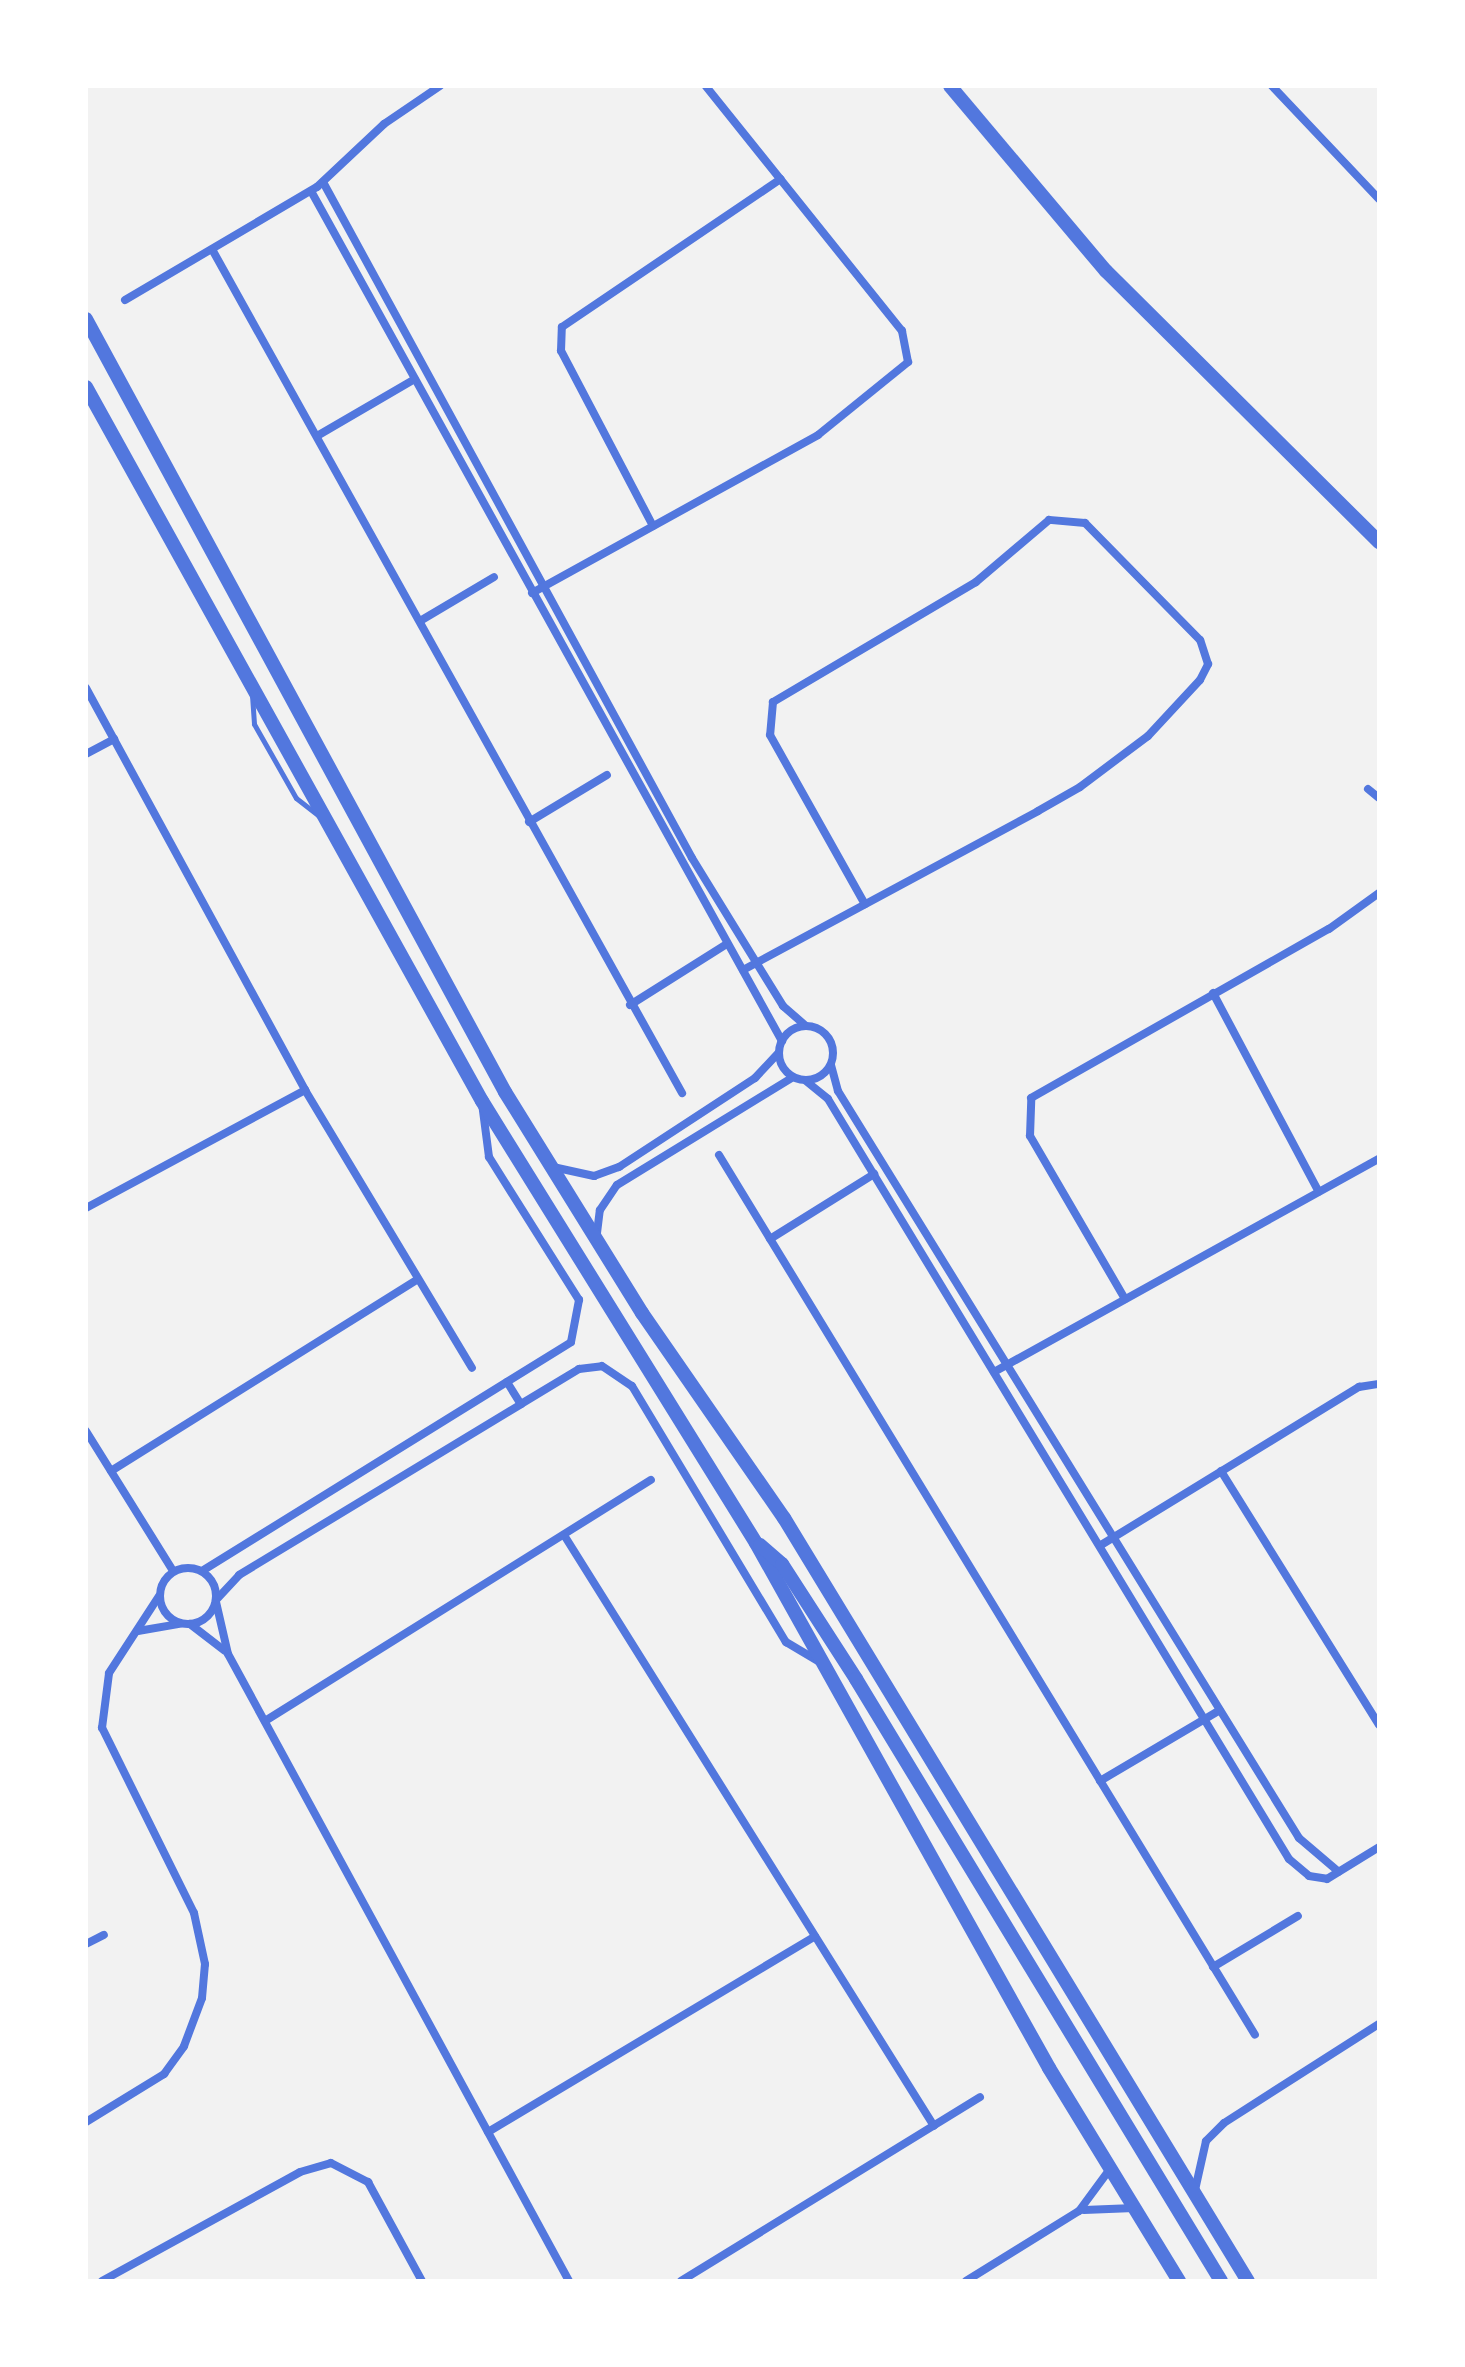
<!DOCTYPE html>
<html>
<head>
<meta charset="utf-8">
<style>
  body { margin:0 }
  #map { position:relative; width:1465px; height:2367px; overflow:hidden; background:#f2f2f2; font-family:"DM Sans",sans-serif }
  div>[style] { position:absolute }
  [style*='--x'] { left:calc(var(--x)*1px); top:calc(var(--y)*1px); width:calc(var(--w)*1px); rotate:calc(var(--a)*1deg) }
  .service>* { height:5px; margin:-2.5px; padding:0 2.5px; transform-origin:2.5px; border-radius:2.5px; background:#5277de }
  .minor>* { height:8px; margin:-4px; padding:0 4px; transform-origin:4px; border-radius:4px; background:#5277de }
  .minor>.ring { margin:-4px; padding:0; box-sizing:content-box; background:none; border:8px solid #5277de; border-radius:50% }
  .tertiary>* { height:14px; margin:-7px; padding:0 7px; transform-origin:7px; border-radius:7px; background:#5277de }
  span { translate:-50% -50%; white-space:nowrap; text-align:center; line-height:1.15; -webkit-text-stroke:8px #fff; paint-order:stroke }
  .frame { position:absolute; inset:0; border:88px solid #fff; pointer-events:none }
</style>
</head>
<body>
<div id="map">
  <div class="service">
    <i style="--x:252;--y:695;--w:29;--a:86"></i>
    <i style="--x:254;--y:724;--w:85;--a:60.4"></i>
    <i style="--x:296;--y:798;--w:31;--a:38"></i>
  </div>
  <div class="minor">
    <i style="--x:1272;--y:86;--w:156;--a:46.6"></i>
    <i style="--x:323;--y:182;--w:770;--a:61.37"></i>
    <i style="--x:692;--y:858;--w:174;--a:58.4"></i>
    <i style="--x:783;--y:1006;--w:30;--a:41"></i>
    <i style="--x:311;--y:191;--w:972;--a:61.01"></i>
    <i style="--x:213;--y:251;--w:964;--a:60.88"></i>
    <i style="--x:125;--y:300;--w:223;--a:-30.5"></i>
    <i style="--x:317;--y:187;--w:92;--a:-43.2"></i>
    <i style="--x:384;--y:124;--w:68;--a:-34.2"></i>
    <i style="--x:317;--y:436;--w:113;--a:-30.2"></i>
    <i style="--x:653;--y:526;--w:198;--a:-117.7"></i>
    <i style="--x:561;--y:351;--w:24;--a:-88"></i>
    <i style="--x:562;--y:327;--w:264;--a:-34.1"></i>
    <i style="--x:532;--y:593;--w:327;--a:-28.9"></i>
    <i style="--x:818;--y:435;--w:116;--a:-39"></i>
    <i style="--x:908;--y:362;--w:32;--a:-101"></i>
    <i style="--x:902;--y:331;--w:314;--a:-128.7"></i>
    <i style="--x:420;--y:621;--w:86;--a:-30.7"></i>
    <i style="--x:86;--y:688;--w:458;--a:61.4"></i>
    <i style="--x:305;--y:1090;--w:324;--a:59"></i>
    <i style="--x:86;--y:754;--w:32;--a:-28"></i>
    <i style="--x:1368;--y:789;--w:14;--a:39"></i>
    <i style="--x:529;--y:822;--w:91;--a:-31.1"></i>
    <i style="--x:743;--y:970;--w:335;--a:-28.3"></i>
    <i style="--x:1038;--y:811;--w:48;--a:-29.7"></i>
    <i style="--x:1080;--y:787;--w:85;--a:-36.9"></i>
    <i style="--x:1148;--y:736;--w:76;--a:-47.1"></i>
    <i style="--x:1200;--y:680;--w:18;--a:-63"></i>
    <i style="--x:1208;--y:664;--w:25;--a:-108"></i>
    <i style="--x:1200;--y:640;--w:164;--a:-134.5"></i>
    <i style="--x:1085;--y:523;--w:36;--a:-175"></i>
    <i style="--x:1049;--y:520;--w:96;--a:139.7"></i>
    <i style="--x:976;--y:582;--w:236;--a:149.4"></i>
    <i style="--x:773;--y:702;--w:33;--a:95"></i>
    <i style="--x:770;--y:735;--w:194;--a:60.7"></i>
    <i style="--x:1213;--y:993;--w:225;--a:62"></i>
    <i style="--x:630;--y:1005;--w:115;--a:-32.2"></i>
    <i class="ring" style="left:779px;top:1026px;width:46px;height:46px"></i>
    <i style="--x:831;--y:1065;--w:27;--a:75"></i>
    <i style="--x:838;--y:1091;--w:878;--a:58.32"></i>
    <i style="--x:1299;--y:1838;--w:52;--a:40.4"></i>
    <i style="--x:806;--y:1081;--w:28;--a:39"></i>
    <i style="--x:828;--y:1099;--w:889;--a:58.76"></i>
    <i style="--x:1289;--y:1859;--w:26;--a:40"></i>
    <i style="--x:1309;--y:1876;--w:18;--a:9"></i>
    <i style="--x:1327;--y:1879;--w:61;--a:-31.6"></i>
    <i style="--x:719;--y:1155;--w:1030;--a:58.65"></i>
    <i style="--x:553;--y:1167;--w:42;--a:12.4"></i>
    <i style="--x:594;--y:1176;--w:27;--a:-20"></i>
    <i style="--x:619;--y:1167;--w:163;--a:-33.2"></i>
    <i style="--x:755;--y:1078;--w:35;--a:-47"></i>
    <i style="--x:86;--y:1208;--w:249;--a:-28.3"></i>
    <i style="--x:597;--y:1233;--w:23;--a:-83"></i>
    <i style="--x:600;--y:1210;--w:30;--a:-56"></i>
    <i style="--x:617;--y:1185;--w:206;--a:-31.5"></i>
    <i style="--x:770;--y:1239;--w:123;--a:-32"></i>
    <i style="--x:1125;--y:1299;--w:189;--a:-120.2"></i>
    <i style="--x:1030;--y:1136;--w:38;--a:-88"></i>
    <i style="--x:1031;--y:1098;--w:343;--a:-29.6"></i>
    <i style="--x:1329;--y:929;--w:62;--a:-35.8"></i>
    <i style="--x:994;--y:1372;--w:440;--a:-29"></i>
    <i style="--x:507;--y:1382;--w:26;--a:58"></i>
    <i style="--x:86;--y:1431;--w:165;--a:58.1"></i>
    <i style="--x:111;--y:1471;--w:361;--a:-32"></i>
    <i style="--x:1221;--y:1471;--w:299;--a:58.1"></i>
    <i style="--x:564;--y:1535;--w:697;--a:57.95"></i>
    <i style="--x:1101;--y:1545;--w:303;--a:-31.5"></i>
    <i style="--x:1359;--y:1387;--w:20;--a:-9"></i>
    <i class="ring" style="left:160px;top:1568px;width:48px;height:48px"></i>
    <i style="--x:202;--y:1571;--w:434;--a:-31.8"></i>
    <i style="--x:571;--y:1342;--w:43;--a:-79.2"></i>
    <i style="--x:579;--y:1300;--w:169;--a:-122.2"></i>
    <i style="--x:489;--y:1157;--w:54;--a:-97.4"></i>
    <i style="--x:216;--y:1600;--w:34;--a:-47"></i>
    <i style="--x:239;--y:1575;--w:330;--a:-31.2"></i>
    <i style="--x:521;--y:1404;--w:68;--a:-31.1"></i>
    <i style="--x:579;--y:1369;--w:23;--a:-7"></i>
    <i style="--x:602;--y:1366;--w:36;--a:34"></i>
    <i style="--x:632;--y:1386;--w:299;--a:59"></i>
    <i style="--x:786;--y:1642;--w:43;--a:30.7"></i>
    <i style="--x:216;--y:1602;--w:53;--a:77"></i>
    <i style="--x:228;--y:1654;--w:714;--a:61.46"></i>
    <i style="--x:190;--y:1624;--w:44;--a:37.6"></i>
    <i style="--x:138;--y:1631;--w:42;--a:-9.7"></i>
    <i style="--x:265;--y:1721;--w:455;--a:-32"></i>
    <i style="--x:1100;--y:1781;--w:139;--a:-30.6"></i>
    <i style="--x:86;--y:1944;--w:20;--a:-27"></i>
    <i style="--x:1213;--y:1967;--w:99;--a:-31"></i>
    <i style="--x:86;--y:2122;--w:92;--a:-31.6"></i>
    <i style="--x:164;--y:2074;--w:34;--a:-54"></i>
    <i style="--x:184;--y:2046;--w:51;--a:-69.4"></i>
    <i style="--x:202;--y:1998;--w:34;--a:-85"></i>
    <i style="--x:205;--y:1964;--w:52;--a:-102.2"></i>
    <i style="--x:194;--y:1913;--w:207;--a:-116.4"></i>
    <i style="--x:102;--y:1728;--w:55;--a:-82.7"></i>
    <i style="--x:109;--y:1673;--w:92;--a:-57"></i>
    <i style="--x:488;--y:2132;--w:381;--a:-30.9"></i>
    <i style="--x:1195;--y:2190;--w:50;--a:-77.3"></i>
    <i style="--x:1206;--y:2141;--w:25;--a:-45"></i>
    <i style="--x:1224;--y:2123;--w:184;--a:-32.6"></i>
    <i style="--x:1084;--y:2210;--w:50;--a:-2.3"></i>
    <i style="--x:102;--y:2281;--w:226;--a:-28.8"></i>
    <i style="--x:300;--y:2172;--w:32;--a:-16"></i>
    <i style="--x:331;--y:2163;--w:42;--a:27.2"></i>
    <i style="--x:368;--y:2182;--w:113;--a:61.4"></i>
    <i style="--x:681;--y:2281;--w:351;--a:-31.6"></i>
    <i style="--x:966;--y:2281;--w:133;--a:-31.8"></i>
    <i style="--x:1079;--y:2211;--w:52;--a:-53.6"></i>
  </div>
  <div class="tertiary">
    <i style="--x:950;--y:86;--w:242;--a:49.9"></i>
    <i style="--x:1106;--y:271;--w:385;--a:44.8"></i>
    <i style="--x:86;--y:319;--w:879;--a:61.54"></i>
    <i style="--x:505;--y:1092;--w:260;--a:58.2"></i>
    <i style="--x:642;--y:1313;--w:249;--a:55.3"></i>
    <i style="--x:784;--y:1518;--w:893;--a:58.7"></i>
    <i style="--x:86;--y:387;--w:816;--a:60.99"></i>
    <i style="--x:482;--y:1101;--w:520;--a:58.2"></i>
    <i style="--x:756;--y:1543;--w:601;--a:60.83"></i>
    <i style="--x:1049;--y:2068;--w:250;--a:58.6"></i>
    <i style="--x:760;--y:1545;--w:29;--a:41"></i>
    <i style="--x:782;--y:1564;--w:137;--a:57.2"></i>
    <i style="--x:856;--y:1679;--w:704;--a:58.77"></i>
  </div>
  <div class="frame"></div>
</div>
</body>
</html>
